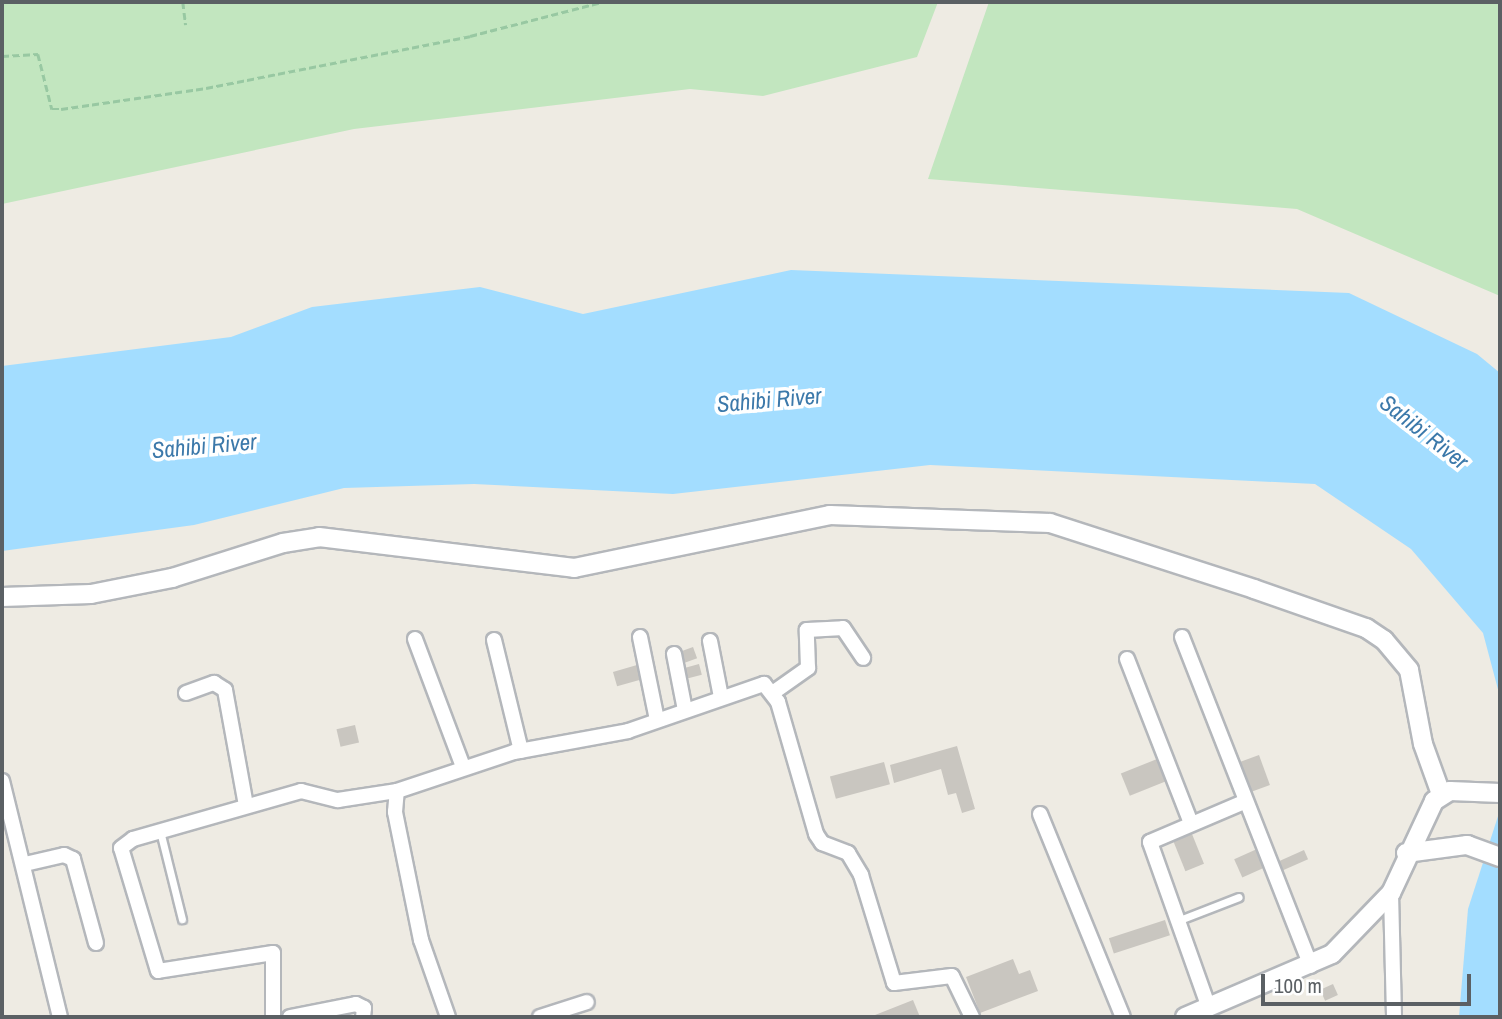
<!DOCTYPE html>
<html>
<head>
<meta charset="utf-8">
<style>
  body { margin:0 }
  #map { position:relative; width:1502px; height:1019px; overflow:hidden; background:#eeebe3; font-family:"Archivo Narrow",sans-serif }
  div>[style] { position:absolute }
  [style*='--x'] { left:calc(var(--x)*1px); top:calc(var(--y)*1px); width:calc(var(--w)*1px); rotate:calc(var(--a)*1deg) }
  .green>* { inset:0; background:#c2e6bf }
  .water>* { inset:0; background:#a3ddff }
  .building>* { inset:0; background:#c9c6c0; transform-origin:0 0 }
  .path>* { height:2.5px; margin-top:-1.25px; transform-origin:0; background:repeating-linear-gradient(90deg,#98c8a2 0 7px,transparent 0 10.5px) }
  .roads { filter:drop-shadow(2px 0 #b4b7bb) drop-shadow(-2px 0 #b4b7bb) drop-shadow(0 2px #b4b7bb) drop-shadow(0 -2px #b4b7bb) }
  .service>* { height:7px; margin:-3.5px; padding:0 3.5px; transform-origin:3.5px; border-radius:3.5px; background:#fff }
  .minor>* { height:14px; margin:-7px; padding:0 7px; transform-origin:7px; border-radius:7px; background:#fff }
  .tertiary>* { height:18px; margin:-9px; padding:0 9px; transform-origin:9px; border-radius:9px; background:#fff }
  span { translate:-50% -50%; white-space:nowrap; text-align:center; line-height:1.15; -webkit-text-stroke:7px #fff; paint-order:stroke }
  .water-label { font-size:23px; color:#3c79aa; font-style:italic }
  .frame { position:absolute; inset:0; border:4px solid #5b6064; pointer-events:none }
  .scale { position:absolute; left:1261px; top:974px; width:210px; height:32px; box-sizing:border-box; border:4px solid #5b6064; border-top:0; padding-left:9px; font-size:21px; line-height:24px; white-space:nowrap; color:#5b6064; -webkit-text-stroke:5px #fff; paint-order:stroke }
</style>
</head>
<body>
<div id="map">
  <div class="green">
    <i style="clip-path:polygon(2px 2px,938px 2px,917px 57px,763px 96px,690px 89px,354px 129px,2px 204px)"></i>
    <i style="clip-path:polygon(989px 2px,1500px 2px,1500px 296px,1297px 209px,928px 179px)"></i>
  </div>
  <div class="water">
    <i style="clip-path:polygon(791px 270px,1349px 293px,1477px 354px,1500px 373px,1500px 697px,1483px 633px,1411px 549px,1315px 484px,930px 465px,673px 494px,474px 484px,344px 488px,194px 525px,2px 551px,2px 366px,231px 337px,312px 307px,480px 287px,583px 314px)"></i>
    <i style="clip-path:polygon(1500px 810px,1500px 1017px,1459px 1017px,1468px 909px)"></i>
  </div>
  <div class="building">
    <i style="left:693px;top:647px;width:12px;height:16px;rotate:70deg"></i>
    <i style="left:699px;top:664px;width:11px;height:15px;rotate:75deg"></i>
    <i style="left:637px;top:665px;width:15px;height:25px;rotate:74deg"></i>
    <i style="left:355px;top:725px;width:18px;height:19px;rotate:77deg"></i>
    <i style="clip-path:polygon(957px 746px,975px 809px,962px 813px,956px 793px,948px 795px,941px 769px,894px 783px,890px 765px)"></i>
    <i style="left:1259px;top:755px;width:32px;height:24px;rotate:70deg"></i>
    <i style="left:1157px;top:759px;width:24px;height:39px;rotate:68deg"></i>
    <i style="left:884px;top:762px;width:23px;height:56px;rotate:75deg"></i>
    <i style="left:1192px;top:834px;width:32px;height:20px;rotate:68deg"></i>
    <i style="left:1257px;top:849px;width:20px;height:25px;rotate:66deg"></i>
    <i style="left:1304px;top:850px;width:10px;height:33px;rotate:66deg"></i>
    <i style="left:1165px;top:920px;width:16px;height:59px;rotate:72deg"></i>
    <i style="clip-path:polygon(1013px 959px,1019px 974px,1030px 970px,1038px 991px,980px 1013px,966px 977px)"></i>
    <i style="left:1333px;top:984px;width:12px;height:14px;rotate:66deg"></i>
    <i style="clip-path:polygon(913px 1000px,920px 1017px,870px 1017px)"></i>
  </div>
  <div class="path">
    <i style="--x:183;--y:2;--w:23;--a:83"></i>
    <i style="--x:2;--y:56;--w:36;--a:-3"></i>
    <i style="--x:38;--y:54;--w:57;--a:75.7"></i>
    <i style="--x:52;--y:109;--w:9;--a:0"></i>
    <i style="--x:61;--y:109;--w:147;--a:-8.2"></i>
    <i style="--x:206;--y:88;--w:269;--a:-11.1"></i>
    <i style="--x:470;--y:36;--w:135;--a:-14.5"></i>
  </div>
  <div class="roads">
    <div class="service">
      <i style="--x:160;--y:831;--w:91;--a:76"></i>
      <i style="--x:1177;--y:921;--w:66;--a:-21.2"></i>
    </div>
    <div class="minor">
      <i style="--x:640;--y:637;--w:85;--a:78.4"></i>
      <i style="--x:1182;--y:637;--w:353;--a:68.6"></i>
      <i style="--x:415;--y:639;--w:137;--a:69.4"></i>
      <i style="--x:494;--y:640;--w:114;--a:76.3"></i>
      <i style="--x:710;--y:641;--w:57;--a:78.9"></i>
      <i style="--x:674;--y:654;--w:57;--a:78.9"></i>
      <i style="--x:1127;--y:659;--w:176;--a:68.7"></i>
      <i style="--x:774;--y:692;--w:42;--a:-35.2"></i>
      <i style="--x:808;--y:668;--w:38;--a:-92"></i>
      <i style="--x:807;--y:630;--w:36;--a:-3"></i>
      <i style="--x:843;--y:628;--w:36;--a:56"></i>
      <i style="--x:186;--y:693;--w:30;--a:-20"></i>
      <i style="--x:214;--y:683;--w:13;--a:32"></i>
      <i style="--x:225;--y:690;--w:118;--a:79.7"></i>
      <i style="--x:2;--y:781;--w:243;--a:76.2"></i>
      <i style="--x:1040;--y:814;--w:219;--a:67.8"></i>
      <i style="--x:25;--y:864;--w:40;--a:-13"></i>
      <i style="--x:64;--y:855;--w:10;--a:24"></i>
      <i style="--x:73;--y:859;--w:87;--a:74.7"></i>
      <i style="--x:1391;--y:893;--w:124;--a:88.6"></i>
      <i style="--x:1209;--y:1008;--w:176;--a:-109.6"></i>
      <i style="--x:1150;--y:842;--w:104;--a:-23.1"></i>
      <i style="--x:273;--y:1017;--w:64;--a:-90"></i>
      <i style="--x:273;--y:953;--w:116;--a:171.1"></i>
      <i style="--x:158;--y:971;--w:128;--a:-106.7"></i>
      <i style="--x:121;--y:848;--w:15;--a:-37"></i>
      <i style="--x:133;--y:839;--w:175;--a:-15.9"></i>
      <i style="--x:301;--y:791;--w:38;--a:14"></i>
      <i style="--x:338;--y:800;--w:60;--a:-8.7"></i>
      <i style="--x:290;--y:1017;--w:67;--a:-11.1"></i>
      <i style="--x:356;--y:1004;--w:9;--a:27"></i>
      <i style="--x:364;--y:1008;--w:9;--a:96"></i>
      <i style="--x:448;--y:1017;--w:82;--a:-109.3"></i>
      <i style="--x:421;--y:940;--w:131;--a:-101.5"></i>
      <i style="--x:395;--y:812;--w:21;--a:-85"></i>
      <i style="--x:397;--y:791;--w:123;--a:-18.4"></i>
      <i style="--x:514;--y:752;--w:116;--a:-10.4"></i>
      <i style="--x:628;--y:731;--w:144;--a:-19.1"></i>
      <i style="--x:764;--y:684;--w:23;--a:52"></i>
      <i style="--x:778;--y:702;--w:137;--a:73.9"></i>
      <i style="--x:816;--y:834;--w:11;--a:56"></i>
      <i style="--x:822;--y:843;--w:28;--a:21"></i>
      <i style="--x:848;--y:853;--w:26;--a:59"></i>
      <i style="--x:861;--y:875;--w:113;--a:73"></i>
      <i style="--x:894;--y:983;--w:58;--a:-6.9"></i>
      <i style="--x:952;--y:976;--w:46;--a:64"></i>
      <i style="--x:540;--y:1017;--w:49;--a:-17.7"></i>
    </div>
    <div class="tertiary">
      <i style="--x:2;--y:597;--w:89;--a:-1.9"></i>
      <i style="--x:91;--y:594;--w:83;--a:-11.2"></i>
      <i style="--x:172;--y:578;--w:116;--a:-17.5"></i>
      <i style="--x:283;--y:543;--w:36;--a:-9"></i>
      <i style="--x:319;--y:537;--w:257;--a:6.9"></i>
      <i style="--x:574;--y:568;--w:261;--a:-11.7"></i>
      <i style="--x:830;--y:515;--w:220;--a:2.1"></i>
      <i style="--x:1050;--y:523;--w:214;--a:17.9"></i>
      <i style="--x:1254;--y:589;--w:119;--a:19.2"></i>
      <i style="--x:1366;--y:628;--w:22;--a:34"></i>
      <i style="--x:1384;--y:640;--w:39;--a:50"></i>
      <i style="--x:1409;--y:670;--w:75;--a:79.3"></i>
      <i style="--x:1423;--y:744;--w:53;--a:70.2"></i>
      <i style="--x:1406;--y:853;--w:62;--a:-7.5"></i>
      <i style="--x:1467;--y:845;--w:35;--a:20"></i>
      <i style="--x:1185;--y:1017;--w:160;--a:-23.2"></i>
      <i style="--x:1332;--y:954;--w:85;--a:-46"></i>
      <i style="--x:1391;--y:893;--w:102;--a:-64.9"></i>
      <i style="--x:1434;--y:801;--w:19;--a:-32"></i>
      <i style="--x:1450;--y:791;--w:50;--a:2.3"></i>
    </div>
  </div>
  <div class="water-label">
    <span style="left:769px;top:400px;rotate:-5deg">Sahibi River</span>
    <span style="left:1424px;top:432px;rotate:38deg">Sahibi River</span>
    <span style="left:204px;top:446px;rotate:-5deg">Sahibi River</span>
  </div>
  <div class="frame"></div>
  <div class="scale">100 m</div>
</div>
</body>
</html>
